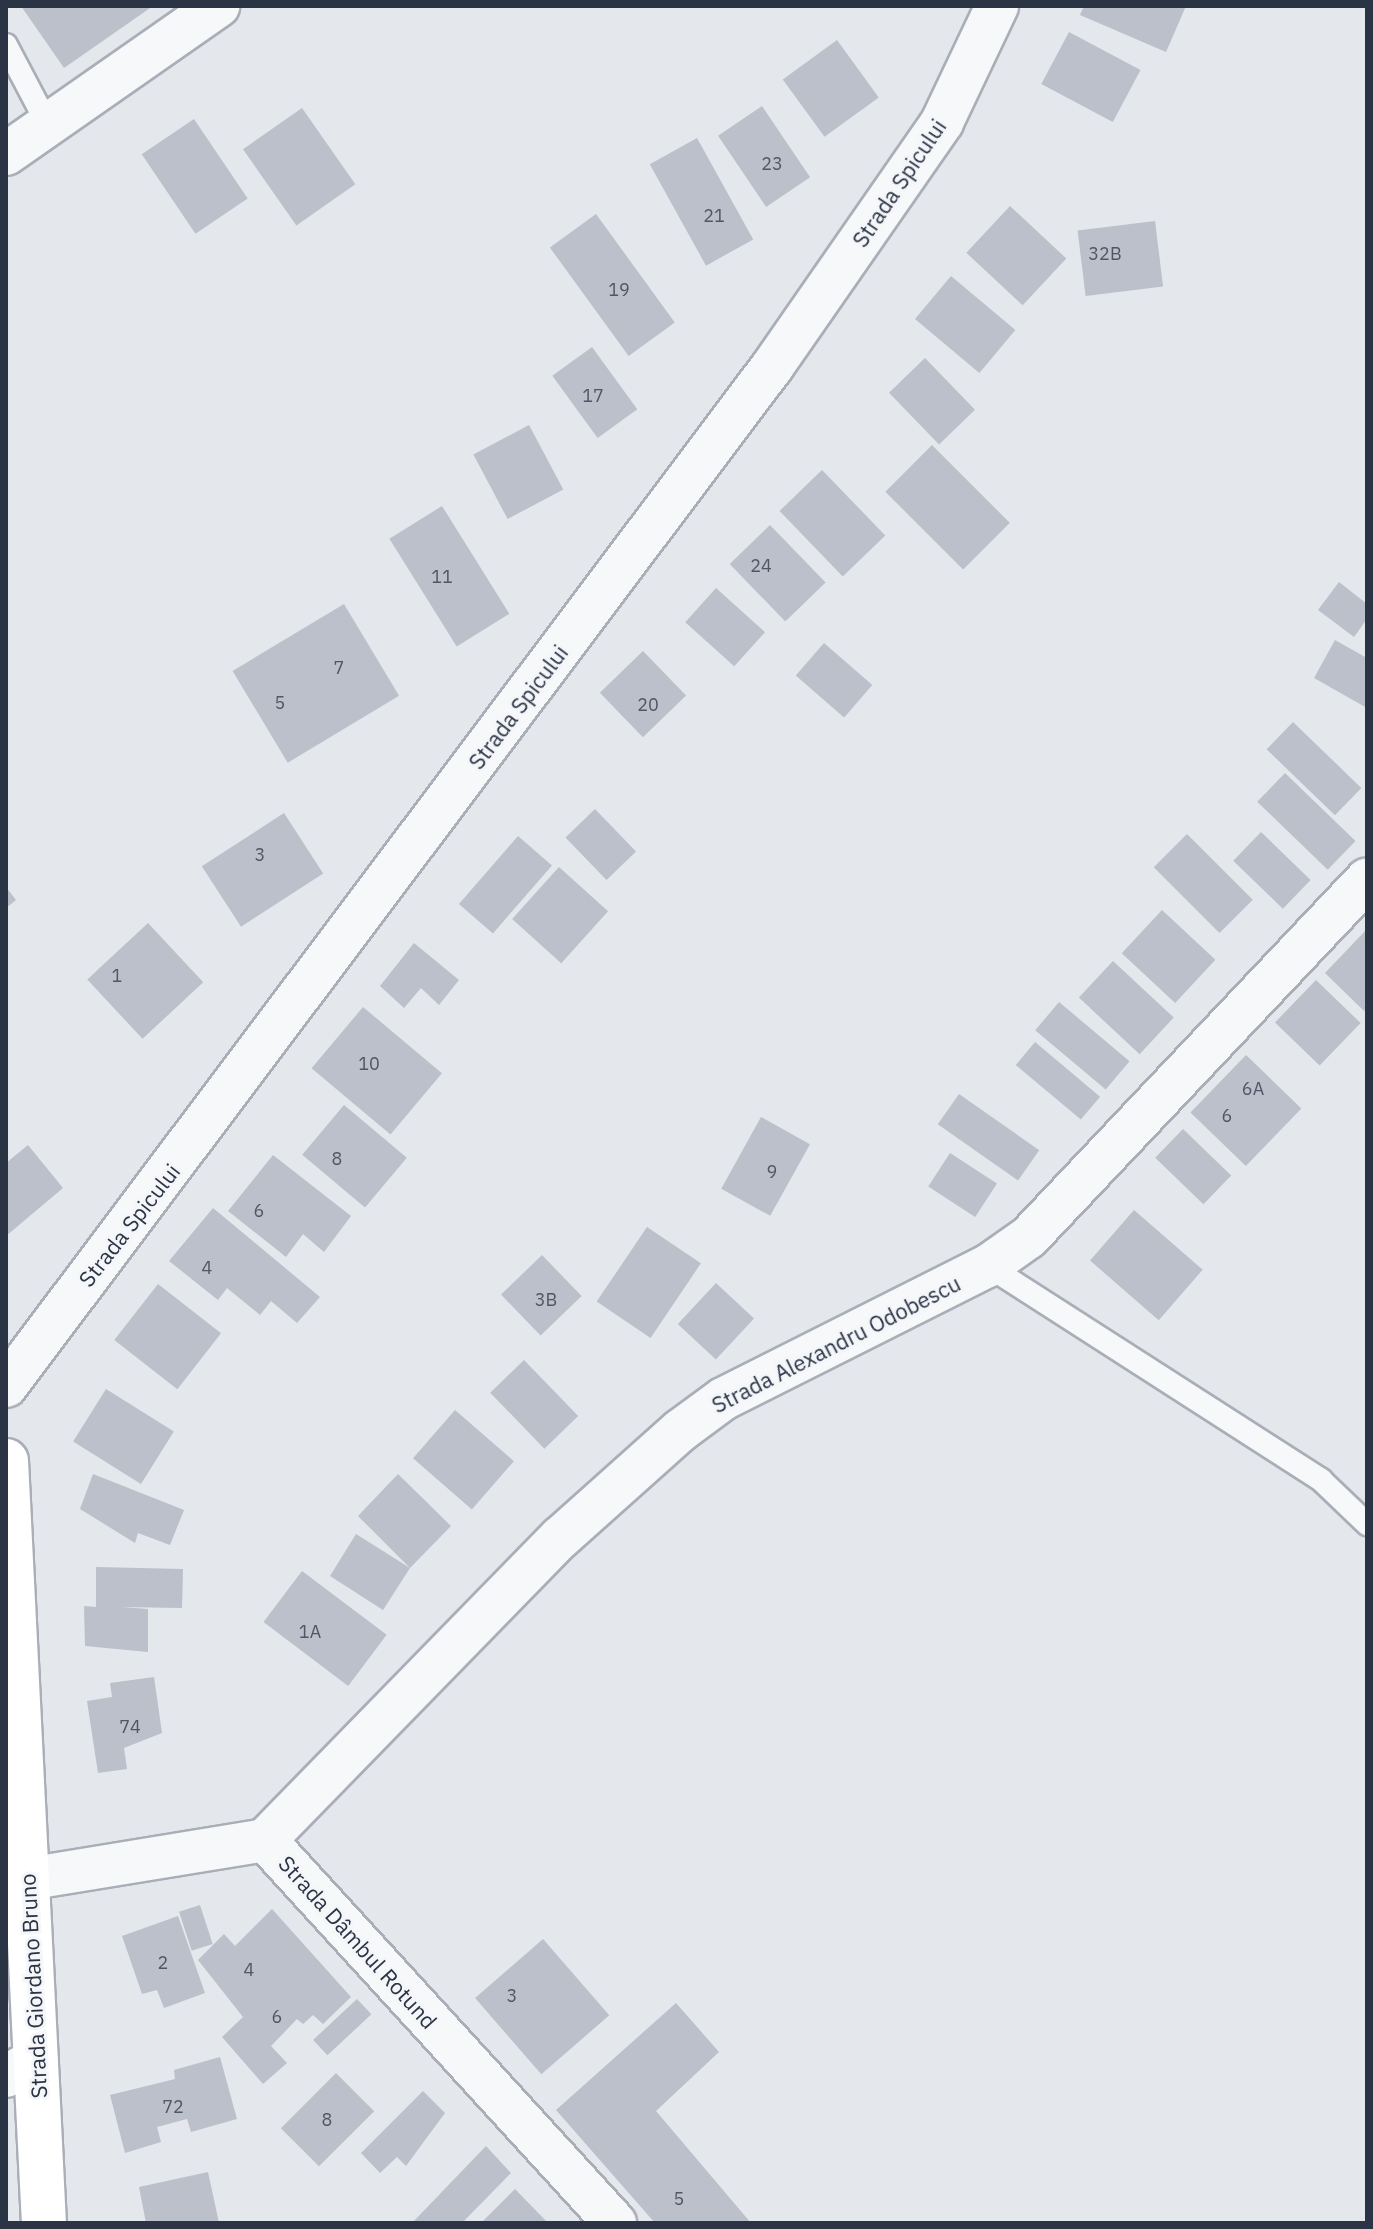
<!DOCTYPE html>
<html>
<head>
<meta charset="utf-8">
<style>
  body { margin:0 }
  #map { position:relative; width:1373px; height:2229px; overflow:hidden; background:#e4e7ec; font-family:"IBM Plex Sans",sans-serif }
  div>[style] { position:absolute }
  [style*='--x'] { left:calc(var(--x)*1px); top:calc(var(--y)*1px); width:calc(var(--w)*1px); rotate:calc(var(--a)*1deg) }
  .building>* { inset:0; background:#bbc0ca; transform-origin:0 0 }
  .roads { filter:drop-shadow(2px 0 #a9aeb7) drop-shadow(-2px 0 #a9aeb7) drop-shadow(0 2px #a9aeb7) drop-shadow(0 -2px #a9aeb7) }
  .lane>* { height:22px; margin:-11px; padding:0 11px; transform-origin:11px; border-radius:11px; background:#f7f8fa }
  .street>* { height:42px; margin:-21px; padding:0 21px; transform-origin:21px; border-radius:21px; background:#f7f8fa }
  .secondary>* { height:44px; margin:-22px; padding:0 22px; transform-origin:22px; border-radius:22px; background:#fff }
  span { translate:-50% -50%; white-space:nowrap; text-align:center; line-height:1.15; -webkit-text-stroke:6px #f4f6f9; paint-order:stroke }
  .number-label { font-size:18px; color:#4f5766 }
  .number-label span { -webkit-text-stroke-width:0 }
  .street-label { font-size:22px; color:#2b3445 }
  .frame { position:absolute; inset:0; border:8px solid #2b3445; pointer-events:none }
</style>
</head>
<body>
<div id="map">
  <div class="building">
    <i style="clip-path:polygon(21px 6px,153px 6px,64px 68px)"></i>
    <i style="clip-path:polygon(1084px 6px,1186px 6px,1166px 52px,1080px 15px)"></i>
    <i style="left:1069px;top:32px;width:81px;height:59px;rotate:28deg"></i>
    <i style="left:837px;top:40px;width:71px;height:67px;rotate:54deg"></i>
    <i style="left:762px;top:106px;width:86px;height:53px;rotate:56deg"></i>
    <i style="left:302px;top:108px;width:93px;height:72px;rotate:55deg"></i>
    <i style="left:194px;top:119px;width:96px;height:63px;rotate:56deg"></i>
    <i style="left:697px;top:138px;width:116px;height:54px;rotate:61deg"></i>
    <i style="left:1010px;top:206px;width:77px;height:64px;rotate:43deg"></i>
    <i style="left:596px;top:214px;width:134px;height:57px;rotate:54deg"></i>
    <i style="left:1155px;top:221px;width:66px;height:78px;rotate:83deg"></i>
    <i style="left:951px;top:276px;width:84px;height:56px;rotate:40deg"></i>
    <i style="left:592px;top:347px;width:77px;height:49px;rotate:54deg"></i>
    <i style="left:925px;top:358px;width:72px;height:50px;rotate:46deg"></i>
    <i style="left:529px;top:425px;width:73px;height:63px;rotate:62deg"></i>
    <i style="left:932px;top:445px;width:110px;height:66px;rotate:45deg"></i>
    <i style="left:822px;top:470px;width:91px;height:59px;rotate:46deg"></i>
    <i style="left:442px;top:506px;width:127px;height:62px;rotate:58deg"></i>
    <i style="left:770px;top:525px;width:80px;height:56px;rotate:46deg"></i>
    <i style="clip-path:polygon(1339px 582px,1367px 604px,1367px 619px,1354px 637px,1318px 610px)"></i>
    <i style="left:716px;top:588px;width:66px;height:46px;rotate:42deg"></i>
    <i style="left:344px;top:604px;width:107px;height:130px;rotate:59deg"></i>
    <i style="clip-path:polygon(1335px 640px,1367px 658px,1367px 708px,1314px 678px)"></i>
    <i style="left:824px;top:643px;width:64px;height:43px;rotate:41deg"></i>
    <i style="left:643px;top:651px;width:62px;height:60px;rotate:46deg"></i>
    <i style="left:1293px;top:722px;width:95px;height:38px;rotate:44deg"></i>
    <i style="left:1285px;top:773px;width:98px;height:40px;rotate:44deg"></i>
    <i style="left:595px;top:809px;width:59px;height:41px;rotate:46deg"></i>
    <i style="left:284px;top:813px;width:72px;height:98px;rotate:57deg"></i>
    <i style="left:1261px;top:832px;width:69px;height:40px;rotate:44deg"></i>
    <i style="left:1187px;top:834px;width:93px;height:47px;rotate:45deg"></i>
    <i style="left:518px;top:836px;width:45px;height:90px;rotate:41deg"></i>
    <i style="left:559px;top:867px;width:66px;height:70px;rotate:42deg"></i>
    <i style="clip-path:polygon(6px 887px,16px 900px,6px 908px)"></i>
    <i style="left:1162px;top:910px;width:73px;height:59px;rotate:43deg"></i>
    <i style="left:148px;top:923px;width:81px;height:83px;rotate:47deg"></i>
    <i style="clip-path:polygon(1367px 929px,1367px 1008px,1364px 1011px,1325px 973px)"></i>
    <i style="clip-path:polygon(414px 943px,459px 980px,439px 1005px,421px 988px,404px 1008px,380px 986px)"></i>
    <i style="left:1113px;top:961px;width:83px;height:50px;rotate:43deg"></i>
    <i style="left:1316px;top:980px;width:62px;height:59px;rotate:44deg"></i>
    <i style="left:1059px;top:1002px;width:92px;height:37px;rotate:40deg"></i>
    <i style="left:363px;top:1007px;width:103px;height:80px;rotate:40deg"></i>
    <i style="left:1035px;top:1042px;width:85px;height:30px;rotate:40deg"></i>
    <i style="left:1246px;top:1055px;width:77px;height:80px;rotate:44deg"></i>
    <i style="left:959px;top:1094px;width:98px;height:37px;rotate:35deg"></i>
    <i style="left:344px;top:1105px;width:82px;height:65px;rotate:40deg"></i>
    <i style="left:761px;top:1117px;width:56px;height:82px;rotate:29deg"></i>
    <i style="left:1183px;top:1129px;width:67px;height:40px;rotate:44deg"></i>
    <i style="clip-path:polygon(28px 1145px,63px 1188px,6px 1236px,6px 1163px)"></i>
    <i style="left:950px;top:1153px;width:56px;height:40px;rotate:33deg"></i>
    <i style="clip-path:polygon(273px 1155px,351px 1216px,324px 1252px,303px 1234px,286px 1257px,228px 1211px)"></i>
    <i style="clip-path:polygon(213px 1208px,320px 1297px,297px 1323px,271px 1301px,260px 1315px,227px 1288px,218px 1300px,169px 1261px)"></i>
    <i style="left:1134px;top:1210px;width:91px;height:67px;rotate:41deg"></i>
    <i style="left:647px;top:1227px;width:65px;height:90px;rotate:34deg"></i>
    <i style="left:542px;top:1255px;width:57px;height:57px;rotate:46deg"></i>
    <i style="left:716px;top:1283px;width:52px;height:56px;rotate:43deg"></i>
    <i style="left:158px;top:1284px;width:80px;height:71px;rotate:38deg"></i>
    <i style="left:524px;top:1360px;width:78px;height:47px;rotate:46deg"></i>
    <i style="left:106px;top:1389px;width:80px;height:62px;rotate:32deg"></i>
    <i style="left:455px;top:1410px;width:78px;height:64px;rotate:41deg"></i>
    <i style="clip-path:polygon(93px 1474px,184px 1510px,170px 1545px,138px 1533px,135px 1543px,80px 1509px)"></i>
    <i style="clip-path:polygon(398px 1474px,451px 1526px,410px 1568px,383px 1610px,330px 1576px,356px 1534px,410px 1568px,358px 1516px)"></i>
    <i style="clip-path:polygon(96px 1567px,183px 1569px,182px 1608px,121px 1607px,148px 1609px,148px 1652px,85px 1646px,84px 1606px,96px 1607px)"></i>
    <i style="left:302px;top:1571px;width:106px;height:64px;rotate:37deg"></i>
    <i style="clip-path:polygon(154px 1677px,162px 1733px,124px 1748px,127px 1769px,98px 1773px,87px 1701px,112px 1697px,110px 1683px)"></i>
    <i style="left:200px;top:1905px;width:41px;height:22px;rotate:72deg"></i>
    <i style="clip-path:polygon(272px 1909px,351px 1997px,323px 2024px,313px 2015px,303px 2024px,297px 2019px,271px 2046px,287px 2063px,263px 2084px,222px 2037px,243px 2017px,198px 1960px,224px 1934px,235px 1946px)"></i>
    <i style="clip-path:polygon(178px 1916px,205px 1993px,164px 2008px,157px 1990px,142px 1994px,122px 1936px)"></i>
    <i style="left:543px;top:1939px;width:101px;height:90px;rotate:49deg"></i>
    <i style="left:357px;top:1999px;width:21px;height:60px;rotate:47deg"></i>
    <i style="clip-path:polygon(676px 2003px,719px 2052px,656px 2111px,751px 2223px,655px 2223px,556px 2110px)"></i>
    <i style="clip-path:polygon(220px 2057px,237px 2119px,191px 2132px,187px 2119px,157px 2127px,161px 2142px,125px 2153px,110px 2095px,175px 2079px,174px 2070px)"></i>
    <i style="left:336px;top:2073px;width:54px;height:78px;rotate:45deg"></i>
    <i style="clip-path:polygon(423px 2091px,445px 2113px,406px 2166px,397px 2157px,380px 2173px,361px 2153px)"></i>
    <i style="clip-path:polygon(486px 2146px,511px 2173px,462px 2223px,412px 2223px)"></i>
    <i style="clip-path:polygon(208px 2172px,219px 2223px,146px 2223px,139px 2187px)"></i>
    <i style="clip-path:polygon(515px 2189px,548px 2223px,481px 2223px)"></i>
  </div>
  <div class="roads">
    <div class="lane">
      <i style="--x:6;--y:45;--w:88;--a:62.3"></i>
      <i style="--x:988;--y:1266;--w:396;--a:32.7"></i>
      <i style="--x:1321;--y:1480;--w:64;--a:43.7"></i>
    </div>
    <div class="street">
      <i style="--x:6;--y:154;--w:259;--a:-34.9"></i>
      <i style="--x:6;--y:1386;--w:1275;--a:-53.07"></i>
      <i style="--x:772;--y:367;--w:298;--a:-55.2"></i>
      <i style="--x:942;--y:122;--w:128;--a:-64.6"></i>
      <i style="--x:265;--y:1840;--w:422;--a:-45.7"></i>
      <i style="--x:560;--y:1538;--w:162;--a:-41.8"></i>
      <i style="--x:681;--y:1430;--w:52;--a:-36.4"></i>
      <i style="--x:723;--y:1399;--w:297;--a:-26.7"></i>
      <i style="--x:988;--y:1266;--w:50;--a:-35.3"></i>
      <i style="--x:1029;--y:1237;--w:492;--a:-46.6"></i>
      <i style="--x:27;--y:1879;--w:241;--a:-9.3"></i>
      <i style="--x:265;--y:1840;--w:519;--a:47.58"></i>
      <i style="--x:6;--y:2076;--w:35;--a:-29"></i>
    </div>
    <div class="secondary">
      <i style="--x:6;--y:1461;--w:763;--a:87.15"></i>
    </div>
  </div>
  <div class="number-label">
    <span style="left:772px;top:164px">23</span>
    <span style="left:714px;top:216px">21</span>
    <span style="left:1105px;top:254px">32B</span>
    <span style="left:619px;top:290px">19</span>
    <span style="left:593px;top:396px">17</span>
    <span style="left:761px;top:566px">24</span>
    <span style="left:442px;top:577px">11</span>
    <span style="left:339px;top:668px">7</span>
    <span style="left:280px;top:703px">5</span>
    <span style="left:648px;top:705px">20</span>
    <span style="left:260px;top:855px">3</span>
    <span style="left:117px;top:976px">1</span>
    <span style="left:369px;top:1064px">10</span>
    <span style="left:1253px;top:1089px">6A</span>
    <span style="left:1227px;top:1116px">6</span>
    <span style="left:337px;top:1159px">8</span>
    <span style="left:772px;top:1172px">9</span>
    <span style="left:259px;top:1211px">6</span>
    <span style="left:207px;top:1268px">4</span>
    <span style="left:546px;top:1300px">3B</span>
    <span style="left:310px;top:1632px">1A</span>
    <span style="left:130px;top:1727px">74</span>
    <span style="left:163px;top:1963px">2</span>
    <span style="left:249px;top:1970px">4</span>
    <span style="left:512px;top:1996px">3</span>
    <span style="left:277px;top:2017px">6</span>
    <span style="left:173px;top:2107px">72</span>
    <span style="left:327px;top:2120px">8</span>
    <span style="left:679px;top:2199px">5</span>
  </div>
  <div class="street-label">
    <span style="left:899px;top:183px;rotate:-56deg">Strada Spicului</span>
    <span style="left:518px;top:707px;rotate:-53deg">Strada Spicului</span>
    <span style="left:129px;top:1225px;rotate:-52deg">Strada Spicului</span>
    <span style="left:836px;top:1344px;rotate:-27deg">Strada Alexandru Odobescu</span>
    <span style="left:358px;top:1942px;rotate:48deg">Strada Dâmbul Rotund</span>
    <span style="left:33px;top:1986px;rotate:-93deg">Strada Giordano Bruno</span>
  </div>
  <div class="frame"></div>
</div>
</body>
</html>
